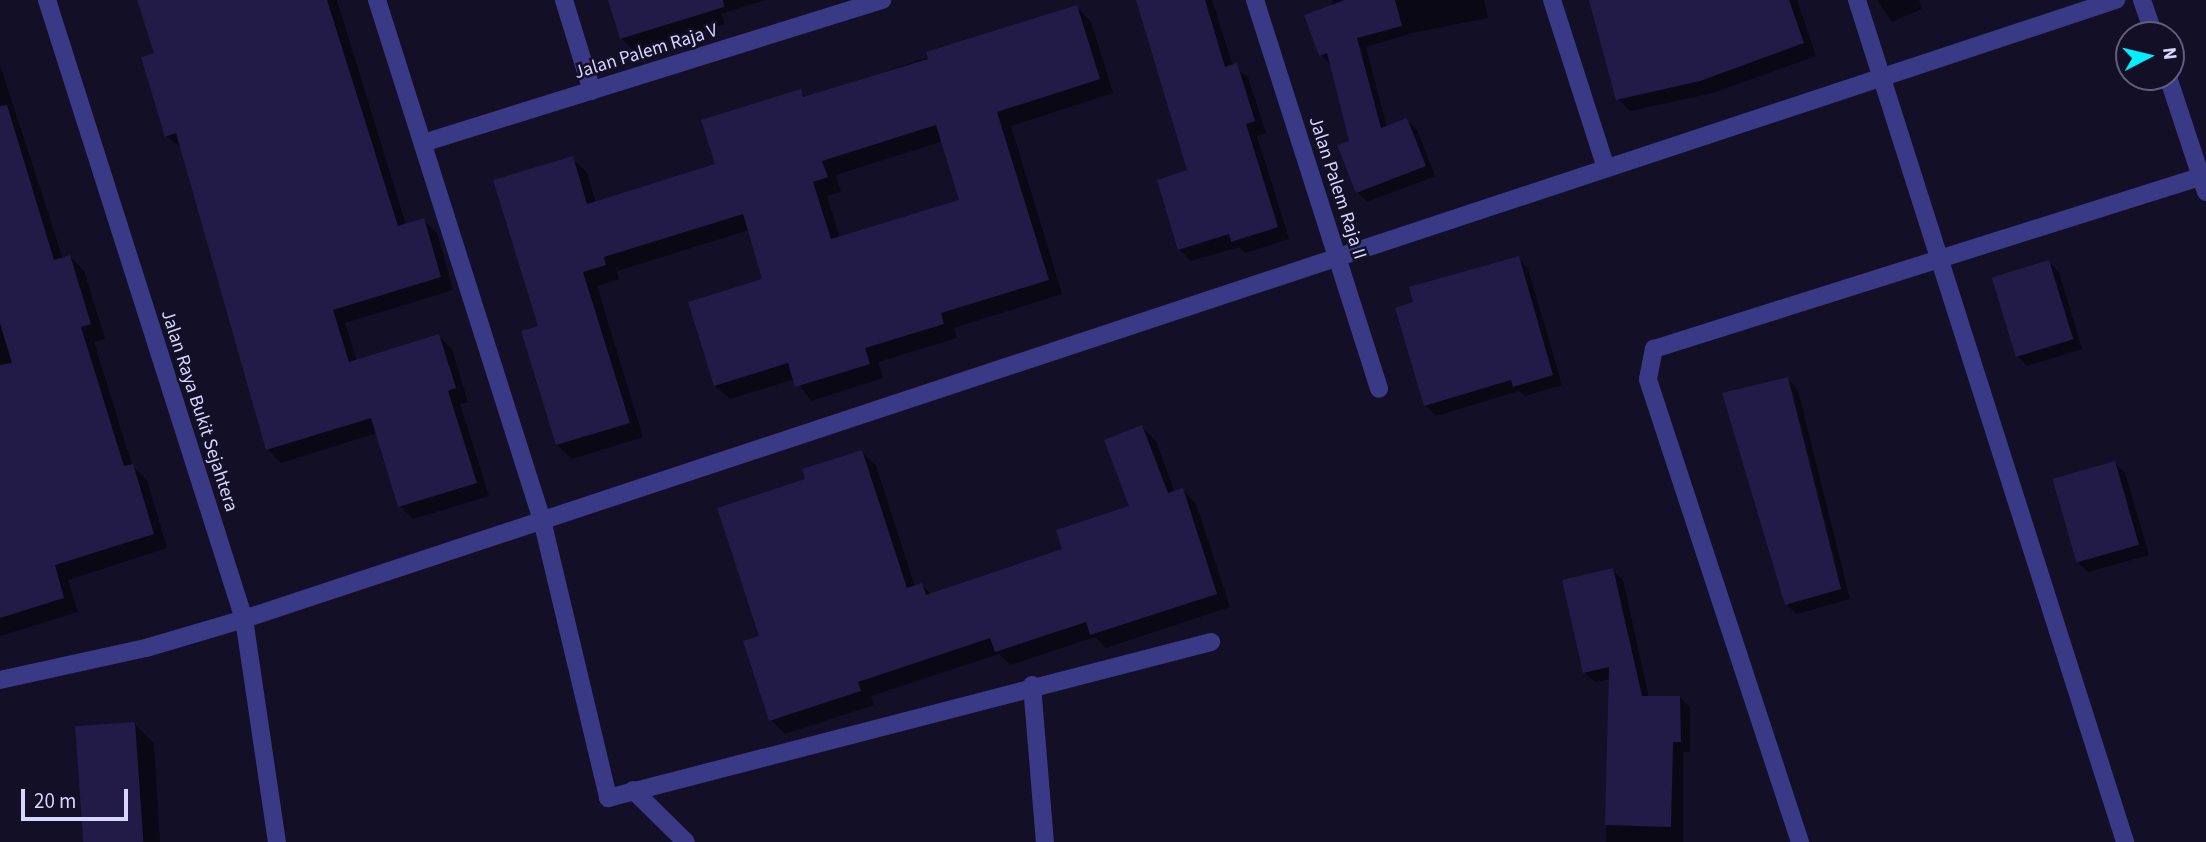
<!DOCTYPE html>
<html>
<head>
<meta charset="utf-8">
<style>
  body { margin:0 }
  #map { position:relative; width:2206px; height:842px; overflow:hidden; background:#120f27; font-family:"Source Sans 3",sans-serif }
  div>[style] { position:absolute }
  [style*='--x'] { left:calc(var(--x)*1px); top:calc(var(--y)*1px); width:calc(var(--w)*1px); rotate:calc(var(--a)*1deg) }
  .shadow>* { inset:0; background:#0007 }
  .building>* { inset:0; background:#221b48; transform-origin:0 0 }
  .minor>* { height:18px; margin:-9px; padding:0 9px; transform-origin:9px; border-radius:9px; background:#393986 }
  span { translate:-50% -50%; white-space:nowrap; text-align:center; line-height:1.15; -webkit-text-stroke:5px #120f27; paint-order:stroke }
  .street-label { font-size:19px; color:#d8d5ff }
  .north { position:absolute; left:2115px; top:21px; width:70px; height:70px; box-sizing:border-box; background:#120f27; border:2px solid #615e7d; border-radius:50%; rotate:83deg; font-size:19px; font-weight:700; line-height:28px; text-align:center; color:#d8d5ff }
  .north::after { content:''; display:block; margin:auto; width:24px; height:32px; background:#01efff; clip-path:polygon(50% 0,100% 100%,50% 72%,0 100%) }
  .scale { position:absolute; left:21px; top:789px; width:107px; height:32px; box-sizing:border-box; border:4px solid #d8d5ff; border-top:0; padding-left:9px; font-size:21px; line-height:24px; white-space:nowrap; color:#d8d5ff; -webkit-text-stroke:5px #120f27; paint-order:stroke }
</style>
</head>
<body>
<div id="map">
  <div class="shadow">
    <i style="clip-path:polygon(139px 0,337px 0,406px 225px,423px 220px,437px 233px,453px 290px,345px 323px,357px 361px,439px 336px,452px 349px,468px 402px,460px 404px,489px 496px,413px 519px,400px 506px,377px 433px,281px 463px,268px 449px,182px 148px,166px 136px,156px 54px)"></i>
    <i style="clip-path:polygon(609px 0,765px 0,721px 14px,725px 24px,635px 52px,621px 38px)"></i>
    <i style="clip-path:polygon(1138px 0,1212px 0,1233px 66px,1248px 77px,1266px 133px,1257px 136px,1289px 239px,1245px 253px,1239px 247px,1191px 261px,1179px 249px,1189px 171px)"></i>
    <i style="clip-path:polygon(1333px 0,1484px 0,1488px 18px,1412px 33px,1366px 47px,1387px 128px,1407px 120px,1417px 130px,1435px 176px,1367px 202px,1357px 192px,1351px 142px,1331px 65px,1321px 55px)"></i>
    <i style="clip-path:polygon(1595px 0,1797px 0,1816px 56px,1713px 93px,1630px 111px,1618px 99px)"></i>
    <i style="clip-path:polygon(1877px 0,1919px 0,1922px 9px,1892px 22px)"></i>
    <i style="clip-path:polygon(evenodd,1077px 7px,1091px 22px,1113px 93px,1011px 126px,1062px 294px,954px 328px,957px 338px,878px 362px,883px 378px,811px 401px,795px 379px,730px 399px,715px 385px,765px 280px,749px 230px,617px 271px,619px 279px,597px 286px,643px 437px,572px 459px,557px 445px,541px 327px,572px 158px,587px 173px,596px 203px,717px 165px,800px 91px,807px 98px,1077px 7px,943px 141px,961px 201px,840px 238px,827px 196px,841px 192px,836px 175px,943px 141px)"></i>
    <i style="clip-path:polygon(0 65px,63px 259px,70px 257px,84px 271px,105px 339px,94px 342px,132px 465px,147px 480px,167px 548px,68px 580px,78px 612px,0 636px)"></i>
    <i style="clip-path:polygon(1518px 258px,1528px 269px,1562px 385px,1525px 396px,1519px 391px,1436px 416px,1426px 405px)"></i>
    <i style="clip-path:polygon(2049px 262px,2059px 272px,2082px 349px,2027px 366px,2016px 355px)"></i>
    <i style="clip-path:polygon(1788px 379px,1798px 390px,1850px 599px,1797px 614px,1786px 604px)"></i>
    <i style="clip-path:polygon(1142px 427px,1156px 441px,1175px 493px,1183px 490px,1196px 504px,1230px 607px,1106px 648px,1095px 637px,1010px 665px,999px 654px,871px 696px,874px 705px,785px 734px,771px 720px,745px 643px,761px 637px,807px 480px,862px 452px,876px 466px,915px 587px,922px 585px,932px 595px,1064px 550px,1132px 507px)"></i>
    <i style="clip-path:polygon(2115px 463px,2125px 473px,2149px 555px,2088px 572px,2078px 562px)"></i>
    <i style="clip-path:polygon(1613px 570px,1623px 580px,1649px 698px,1680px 697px,1690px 708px,1690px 752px,1683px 752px,1683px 842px,1606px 842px,1610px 679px,1595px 682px,1584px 672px)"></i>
    <i style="clip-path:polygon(135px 724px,154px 743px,160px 842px,85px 842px)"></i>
  </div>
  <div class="building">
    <i style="clip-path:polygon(137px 0,327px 0,398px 226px,424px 218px,441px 277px,333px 310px,349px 362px,439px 334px,456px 388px,448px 391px,477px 483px,398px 507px,371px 418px,266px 450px,176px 133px,165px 137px,141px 57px,154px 53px)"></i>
    <i style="clip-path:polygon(608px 0,723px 0,724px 7px,620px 39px)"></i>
    <i style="clip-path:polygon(1136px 0,1205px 0,1225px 67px,1237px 63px,1255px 121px,1246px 124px,1278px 227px,1231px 242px,1229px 234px,1178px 250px,1157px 180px,1187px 170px)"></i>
    <i style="clip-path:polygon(1345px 0,1395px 0,1402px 26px,1357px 38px,1381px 128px,1407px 118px,1426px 166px,1356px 193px,1337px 145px,1349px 141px,1327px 53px,1319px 56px,1304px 15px)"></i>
    <i style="clip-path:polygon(1589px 0,1789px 0,1804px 43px,1700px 81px,1616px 100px)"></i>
    <i style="clip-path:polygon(evenodd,1077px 5px,1100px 79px,997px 112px,1049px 280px,941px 313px,944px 324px,865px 348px,870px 364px,795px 387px,788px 363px,714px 386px,688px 302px,762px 279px,743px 214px,604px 257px,606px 265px,583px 272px,630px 423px,556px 445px,521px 331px,538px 326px,493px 180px,573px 156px,587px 204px,715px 164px,701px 120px,801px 89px,803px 97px,928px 59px,926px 52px,1077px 5px,936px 125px,959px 200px,831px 239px,813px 182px,828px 177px,822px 161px,936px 125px)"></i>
    <i style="clip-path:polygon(7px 105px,54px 260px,70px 255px,91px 324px,81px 327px,124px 466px,133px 464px,154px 534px,55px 565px,64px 598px,0 618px,0 365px,12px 363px,0 323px,0 106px)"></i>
    <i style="clip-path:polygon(1519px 256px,1553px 375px,1513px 387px,1511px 380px,1424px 406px,1395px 308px,1413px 302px,1409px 287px)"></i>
    <i style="left:2049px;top:260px;width:83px;height:60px;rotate:73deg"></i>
    <i style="clip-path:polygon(1788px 377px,1841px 589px,1785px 605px,1722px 393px)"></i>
    <i style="clip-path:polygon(1142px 425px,1168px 493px,1183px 488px,1217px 594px,1090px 635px,1086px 622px,995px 652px,990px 638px,858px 682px,861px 691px,769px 721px,743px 641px,759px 636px,717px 508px,805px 479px,802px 469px,862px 450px,907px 588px,922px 583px,926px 595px,1062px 549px,1056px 530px,1129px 506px,1104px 440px)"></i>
    <i style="left:2115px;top:461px;width:87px;height:65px;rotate:74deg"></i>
    <i style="clip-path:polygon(1613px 568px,1642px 696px,1680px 696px,1681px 742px,1673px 742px,1671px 827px,1605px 825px,1609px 667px,1583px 673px,1562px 580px)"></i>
    <i style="left:135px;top:722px;width:120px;height:60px;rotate:86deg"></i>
  </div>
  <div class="minor">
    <i style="--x:47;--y:0;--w:650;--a:72.35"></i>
    <i style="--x:244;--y:619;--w:225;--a:81.6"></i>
    <i style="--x:377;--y:0;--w:546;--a:72.4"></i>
    <i style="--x:542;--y:520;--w:286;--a:76.6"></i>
    <i style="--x:608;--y:798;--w:623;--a:-14.5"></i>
    <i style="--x:564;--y:0;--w:95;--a:72.9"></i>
    <i style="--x:1255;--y:0;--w:408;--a:72.3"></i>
    <i style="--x:1552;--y:0;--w:176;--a:72.2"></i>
    <i style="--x:1857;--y:0;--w:884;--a:72.34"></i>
    <i style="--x:2142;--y:0;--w:37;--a:71"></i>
    <i style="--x:2168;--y:77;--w:121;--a:71.7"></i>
    <i style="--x:423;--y:143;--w:481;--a:-17.3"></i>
    <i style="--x:0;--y:680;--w:149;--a:-12.4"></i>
    <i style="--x:146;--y:648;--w:102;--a:-16.5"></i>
    <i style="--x:244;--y:619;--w:1972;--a:-18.3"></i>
    <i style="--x:1032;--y:685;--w:158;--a:85.3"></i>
    <i style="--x:633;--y:790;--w:74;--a:44.5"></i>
    <i style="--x:1800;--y:842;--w:487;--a:-108.2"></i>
    <i style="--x:1648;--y:379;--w:31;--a:-79"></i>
    <i style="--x:1654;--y:349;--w:579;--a:-17.5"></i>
  </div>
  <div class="street-label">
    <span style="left:646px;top:52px;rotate:-17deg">Jalan Palem Raja V</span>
    <span style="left:1337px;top:188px;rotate:72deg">Jalan Palem Raja II</span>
    <span style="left:199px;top:411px;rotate:72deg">Jalan Raya Bukit Sejahtera</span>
  </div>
  <div class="north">N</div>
  <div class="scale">20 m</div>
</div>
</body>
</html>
